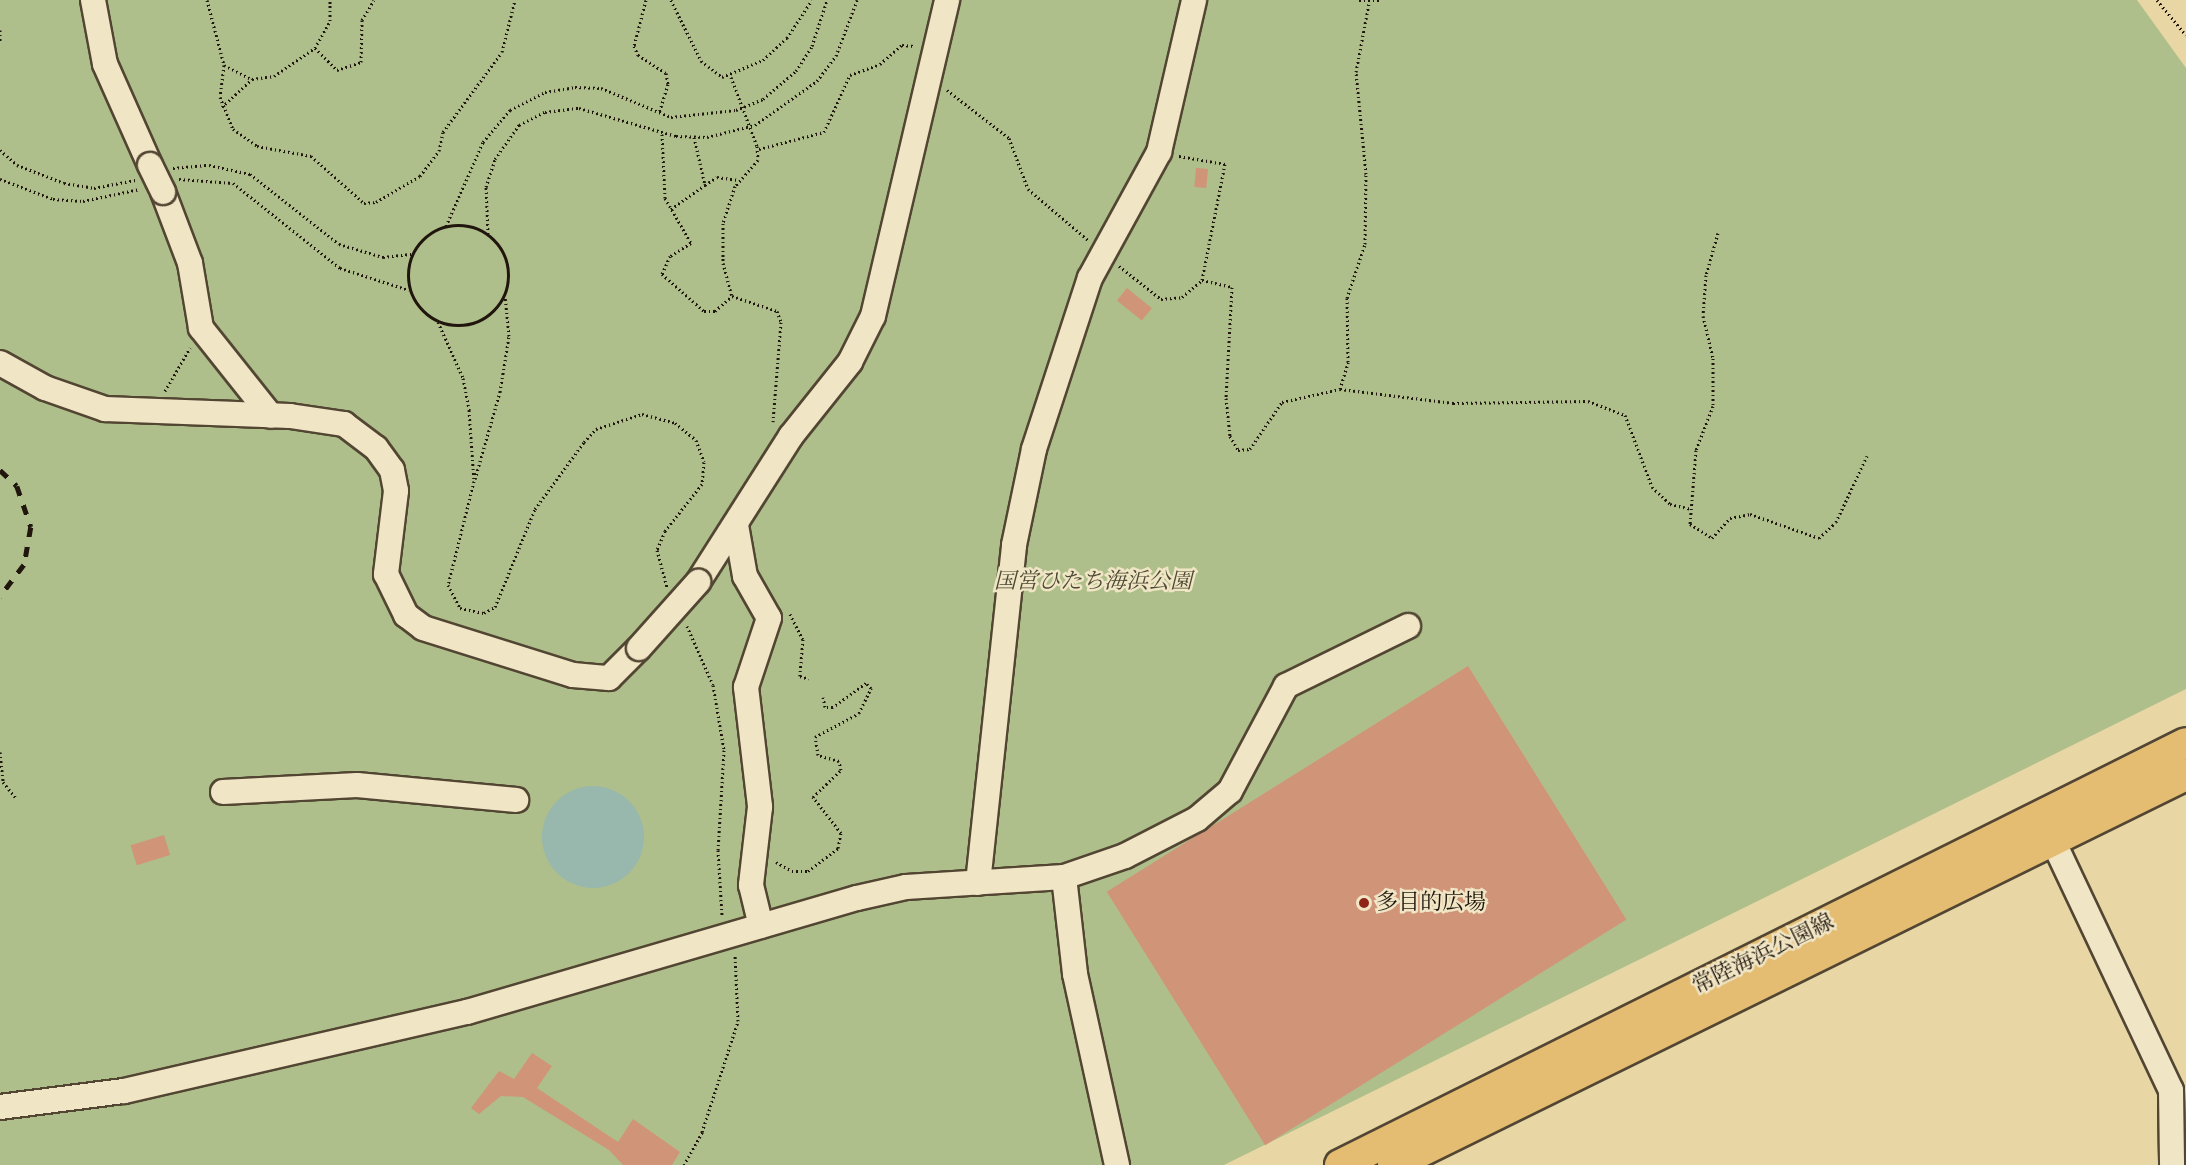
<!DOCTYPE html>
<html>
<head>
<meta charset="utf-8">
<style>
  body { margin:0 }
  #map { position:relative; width:2186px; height:1165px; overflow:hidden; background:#e8d7a5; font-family:"Libre Bodoni","Noto Serif JP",serif }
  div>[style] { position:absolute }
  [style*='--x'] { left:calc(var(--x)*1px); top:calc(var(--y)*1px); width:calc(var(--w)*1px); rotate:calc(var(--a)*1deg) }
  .green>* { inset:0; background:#afbf8b }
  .water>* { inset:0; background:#98b8ad }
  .round { border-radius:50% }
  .building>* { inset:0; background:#d09479; transform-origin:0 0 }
  .path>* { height:3px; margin-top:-1.5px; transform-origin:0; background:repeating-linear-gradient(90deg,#20160d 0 1.5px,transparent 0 4.5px) }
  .path>.ring { margin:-1.5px; padding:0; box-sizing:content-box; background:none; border:3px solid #20160d; border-radius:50% }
  .roads { filter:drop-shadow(2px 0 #524633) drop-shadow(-2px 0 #524633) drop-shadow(0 2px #524633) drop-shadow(0 -2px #524633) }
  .minor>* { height:24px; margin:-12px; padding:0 12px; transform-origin:12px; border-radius:12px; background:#f0e5c4 }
  .major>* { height:30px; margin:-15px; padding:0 15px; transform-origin:15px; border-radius:15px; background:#e4bc72 }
  .rail>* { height:4.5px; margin-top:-2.25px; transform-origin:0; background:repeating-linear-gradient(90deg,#20160d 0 10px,transparent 0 20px) }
  .path-bridge>* { height:3px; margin-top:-1.5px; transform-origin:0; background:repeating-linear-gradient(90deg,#20160d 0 1.5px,transparent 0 4.5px) }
  .bridges { filter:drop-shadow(2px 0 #524633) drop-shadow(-2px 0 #524633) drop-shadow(0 2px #524633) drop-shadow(0 -2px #524633) }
  .minor-bridge>* { height:24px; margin:-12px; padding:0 12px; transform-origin:12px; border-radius:12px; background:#f0e5c4 }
  .dots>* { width:16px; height:16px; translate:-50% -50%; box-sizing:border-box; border:3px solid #f0e5c4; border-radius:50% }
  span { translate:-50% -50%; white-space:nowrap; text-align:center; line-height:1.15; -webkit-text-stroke:5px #f0e5c4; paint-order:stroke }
  .park-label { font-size:22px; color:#4b4933; font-style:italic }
  .poi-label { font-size:22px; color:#20160d }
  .left { translate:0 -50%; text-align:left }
  .street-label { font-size:22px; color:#20160d }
</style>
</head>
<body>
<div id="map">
  <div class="green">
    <i style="clip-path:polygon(0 0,2137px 0,2186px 68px,2186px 689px,1224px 1165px,0 1165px)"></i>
  </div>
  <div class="water">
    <i class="round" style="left:542px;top:786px;width:102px;height:102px"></i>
  </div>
  <div class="building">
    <i style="left:1196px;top:168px;width:12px;height:19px;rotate:5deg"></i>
    <i style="left:1127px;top:288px;width:32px;height:16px;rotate:39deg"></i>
    <i style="left:1468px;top:666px;width:299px;height:426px;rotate:58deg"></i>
    <i style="left:164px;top:835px;width:21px;height:35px;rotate:73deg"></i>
    <i style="clip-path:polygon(532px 1053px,552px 1066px,537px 1088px,618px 1142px,633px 1119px,680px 1152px,672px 1165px,623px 1165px,609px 1150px,523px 1097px,501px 1096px,479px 1114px,471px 1108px,499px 1071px,514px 1079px)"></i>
  </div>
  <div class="path">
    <i style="--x:207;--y:0;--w:67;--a:75.3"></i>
    <i style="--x:224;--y:65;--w:32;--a:97"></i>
    <i style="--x:220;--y:97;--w:35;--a:68"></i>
    <i style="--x:233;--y:129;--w:29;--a:35"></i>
    <i style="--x:257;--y:146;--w:55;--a:10.5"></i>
    <i style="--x:311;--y:156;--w:71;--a:41.6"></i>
    <i style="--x:364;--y:203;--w:12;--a:-5"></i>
    <i style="--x:376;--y:202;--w:51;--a:-30.6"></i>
    <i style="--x:420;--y:176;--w:31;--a:-53"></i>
    <i style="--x:439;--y:151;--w:19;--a:-78"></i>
    <i style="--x:443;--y:132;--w:99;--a:-53.6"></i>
    <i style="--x:502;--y:52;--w:54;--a:-76"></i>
    <i style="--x:646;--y:0;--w:48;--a:104.6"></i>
    <i style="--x:634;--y:46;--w:10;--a:66"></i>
    <i style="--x:638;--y:55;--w:33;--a:33"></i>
    <i style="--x:666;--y:73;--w:11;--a:80"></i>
    <i style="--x:668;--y:84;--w:31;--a:107"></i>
    <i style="--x:671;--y:0;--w:68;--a:63.8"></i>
    <i style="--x:701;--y:61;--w:26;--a:37"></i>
    <i style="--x:722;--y:77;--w:44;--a:-22.5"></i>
    <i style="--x:763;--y:60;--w:33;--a:-43"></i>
    <i style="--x:787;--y:38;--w:45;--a:-56.7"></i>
    <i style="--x:1359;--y:0;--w:21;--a:0"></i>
    <i style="--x:2157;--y:0;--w:45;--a:50.4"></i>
    <i style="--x:0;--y:30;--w:11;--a:90"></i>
    <i style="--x:315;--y:48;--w:31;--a:45"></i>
    <i style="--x:337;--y:70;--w:25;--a:-18"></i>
    <i style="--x:361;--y:62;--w:42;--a:-88.6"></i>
    <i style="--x:362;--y:20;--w:23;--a:-59"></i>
    <i style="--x:224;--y:65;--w:31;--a:27"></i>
    <i style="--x:252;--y:79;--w:22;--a:-8"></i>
    <i style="--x:274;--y:76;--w:50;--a:-34.3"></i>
    <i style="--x:315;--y:48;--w:31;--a:-61"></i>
    <i style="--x:330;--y:21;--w:21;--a:-90"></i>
    <i style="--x:947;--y:90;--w:78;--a:37.7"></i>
    <i style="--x:1009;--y:138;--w:54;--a:69.6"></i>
    <i style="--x:1028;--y:189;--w:79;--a:40.4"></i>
    <i style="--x:222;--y:107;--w:41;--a:-43"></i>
    <i style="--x:662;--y:134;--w:64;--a:87.3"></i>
    <i style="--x:665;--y:198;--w:52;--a:60"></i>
    <i style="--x:691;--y:243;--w:25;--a:148"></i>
    <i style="--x:670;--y:256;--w:20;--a:114"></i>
    <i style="--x:662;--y:274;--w:56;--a:41.4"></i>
    <i style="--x:704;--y:311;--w:11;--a:0"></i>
    <i style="--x:715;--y:311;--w:23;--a:-41"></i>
    <i style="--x:694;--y:137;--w:49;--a:77.1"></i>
    <i style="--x:705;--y:185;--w:14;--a:-34"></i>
    <i style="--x:717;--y:177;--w:21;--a:8"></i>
    <i style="--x:757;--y:146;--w:14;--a:86"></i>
    <i style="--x:758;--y:160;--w:35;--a:131"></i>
    <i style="--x:735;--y:186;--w:39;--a:108"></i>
    <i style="--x:723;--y:223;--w:40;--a:90"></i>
    <i style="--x:723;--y:263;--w:34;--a:75"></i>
    <i style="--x:732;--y:296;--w:47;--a:18.4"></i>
    <i style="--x:777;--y:311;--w:12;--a:70"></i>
    <i style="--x:781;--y:322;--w:100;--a:94.6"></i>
    <i style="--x:759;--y:149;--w:67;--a:-14.7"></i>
    <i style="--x:824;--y:132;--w:63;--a:-65.5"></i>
    <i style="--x:850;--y:75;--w:32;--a:-20"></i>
    <i style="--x:880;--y:64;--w:29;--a:-41"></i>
    <i style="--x:902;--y:45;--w:12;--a:5"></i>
    <i style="--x:0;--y:150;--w:23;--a:41"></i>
    <i style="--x:17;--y:165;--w:50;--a:21"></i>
    <i style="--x:64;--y:183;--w:30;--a:9"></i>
    <i style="--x:94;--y:188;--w:42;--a:-11"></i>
    <i style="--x:173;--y:168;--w:36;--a:-5"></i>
    <i style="--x:209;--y:165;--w:42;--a:12.4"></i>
    <i style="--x:250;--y:174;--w:113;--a:38.2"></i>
    <i style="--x:339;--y:244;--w:46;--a:16.5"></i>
    <i style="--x:383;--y:257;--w:30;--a:-6"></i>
    <i style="--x:0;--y:179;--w:57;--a:20.7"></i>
    <i style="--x:53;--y:199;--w:30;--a:4"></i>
    <i style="--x:83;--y:201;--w:58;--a:-11.9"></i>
    <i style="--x:179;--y:179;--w:54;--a:4.2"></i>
    <i style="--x:233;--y:183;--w:137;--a:38.5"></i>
    <i style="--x:340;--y:268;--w:72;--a:17.7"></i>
    <i style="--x:671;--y:209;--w:42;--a:-35.2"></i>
    <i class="ring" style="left:408px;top:225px;width:97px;height:97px"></i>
    <i style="--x:446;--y:226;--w:92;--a:-66.2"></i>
    <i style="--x:483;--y:142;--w:42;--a:-49.8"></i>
    <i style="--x:510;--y:110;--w:39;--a:-27"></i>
    <i style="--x:545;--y:92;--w:30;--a:-9"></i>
    <i style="--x:575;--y:87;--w:26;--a:2"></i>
    <i style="--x:601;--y:88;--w:76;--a:22.5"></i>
    <i style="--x:671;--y:117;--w:65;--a:-6.1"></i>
    <i style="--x:736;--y:110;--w:29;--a:-22"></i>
    <i style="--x:763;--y:99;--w:43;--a:-40.3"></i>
    <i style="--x:796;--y:71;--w:30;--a:-57"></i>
    <i style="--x:812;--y:46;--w:48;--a:-71.9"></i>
    <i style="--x:1718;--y:233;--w:44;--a:105.9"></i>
    <i style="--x:1706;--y:275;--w:41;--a:94.2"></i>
    <i style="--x:1703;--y:316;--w:43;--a:76.6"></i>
    <i style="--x:1713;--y:358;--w:48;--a:90"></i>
    <i style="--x:1713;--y:406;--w:47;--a:111.1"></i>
    <i style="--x:1696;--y:450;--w:74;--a:94.6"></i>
    <i style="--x:1690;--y:524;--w:26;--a:32"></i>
    <i style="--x:1712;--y:538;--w:27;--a:-48"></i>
    <i style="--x:1730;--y:518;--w:20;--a:-11"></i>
    <i style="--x:1750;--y:514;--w:73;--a:19.2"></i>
    <i style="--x:1819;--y:538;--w:23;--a:-43"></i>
    <i style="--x:1836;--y:522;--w:73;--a:-64.8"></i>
    <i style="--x:488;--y:234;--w:47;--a:-92.4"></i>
    <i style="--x:486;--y:187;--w:29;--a:-72"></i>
    <i style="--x:495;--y:159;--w:42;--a:-54.8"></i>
    <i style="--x:519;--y:125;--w:29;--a:-27"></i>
    <i style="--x:545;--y:112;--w:34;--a:-7"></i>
    <i style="--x:579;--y:108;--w:101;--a:16.1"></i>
    <i style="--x:676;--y:136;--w:31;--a:2"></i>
    <i style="--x:707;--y:137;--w:49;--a:-14"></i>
    <i style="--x:755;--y:125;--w:76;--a:-35.4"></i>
    <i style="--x:817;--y:81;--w:31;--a:-53"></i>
    <i style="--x:836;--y:56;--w:60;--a:-69.4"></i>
    <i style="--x:1119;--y:266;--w:53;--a:38.2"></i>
    <i style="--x:1161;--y:299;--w:21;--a:-5"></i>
    <i style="--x:1182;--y:297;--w:26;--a:-40"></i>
    <i style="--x:1202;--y:280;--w:118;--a:-78.8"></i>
    <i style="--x:1225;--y:164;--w:47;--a:-170.1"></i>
    <i style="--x:1202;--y:280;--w:31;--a:13"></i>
    <i style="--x:1232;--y:287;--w:111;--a:93.1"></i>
    <i style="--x:1226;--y:398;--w:38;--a:84"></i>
    <i style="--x:1230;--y:436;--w:16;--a:60"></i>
    <i style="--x:1238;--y:450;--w:12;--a:-5"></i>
    <i style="--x:1250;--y:449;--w:57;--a:-55.8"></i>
    <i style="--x:1282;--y:402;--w:59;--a:-12.6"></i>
    <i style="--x:1340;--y:389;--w:114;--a:7.1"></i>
    <i style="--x:1453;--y:403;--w:135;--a:-0.8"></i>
    <i style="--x:1588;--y:401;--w:40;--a:21"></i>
    <i style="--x:1625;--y:415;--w:77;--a:69.4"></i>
    <i style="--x:1652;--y:487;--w:25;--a:43"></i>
    <i style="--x:1670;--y:504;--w:22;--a:13"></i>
    <i style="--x:438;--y:322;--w:61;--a:65.9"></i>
    <i style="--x:463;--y:378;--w:33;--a:79"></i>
    <i style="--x:469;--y:410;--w:71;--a:86"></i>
    <i style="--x:474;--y:481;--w:107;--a:104"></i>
    <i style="--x:448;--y:585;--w:26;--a:62"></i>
    <i style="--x:460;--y:608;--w:25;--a:12"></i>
    <i style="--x:484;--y:613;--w:13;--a:-29"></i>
    <i style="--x:495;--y:607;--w:106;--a:-67.8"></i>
    <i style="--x:535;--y:509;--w:83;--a:-53.8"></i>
    <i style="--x:584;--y:442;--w:18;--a:-47"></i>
    <i style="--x:596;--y:429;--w:48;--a:-18.1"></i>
    <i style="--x:642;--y:414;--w:34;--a:15"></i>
    <i style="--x:675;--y:423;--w:27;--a:39"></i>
    <i style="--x:696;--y:440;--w:23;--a:70"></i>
    <i style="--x:704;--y:462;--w:22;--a:95"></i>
    <i style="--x:702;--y:484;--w:60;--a:128.2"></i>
    <i style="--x:665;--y:531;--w:21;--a:113"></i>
    <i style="--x:657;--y:550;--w:39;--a:75"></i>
    <i style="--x:1340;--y:389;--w:28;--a:-73"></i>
    <i style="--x:1348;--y:362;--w:64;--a:-90.9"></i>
    <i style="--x:1347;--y:298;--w:57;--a:-71.6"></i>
    <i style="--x:1365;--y:244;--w:70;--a:-89.2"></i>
    <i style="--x:1366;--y:174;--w:102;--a:-95.6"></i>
    <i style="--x:1356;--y:72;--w:70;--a:-79.3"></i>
    <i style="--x:165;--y:391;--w:50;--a:-59.8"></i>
    <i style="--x:475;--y:479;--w:91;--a:-74"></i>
    <i style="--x:500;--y:392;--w:57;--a:-80.9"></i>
    <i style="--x:509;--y:336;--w:40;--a:-95.7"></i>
    <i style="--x:790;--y:614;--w:28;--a:63"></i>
    <i style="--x:803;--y:639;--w:37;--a:95"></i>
    <i style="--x:800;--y:676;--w:9;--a:18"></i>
    <i style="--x:687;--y:626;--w:64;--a:66.2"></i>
    <i style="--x:713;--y:685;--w:66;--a:80.4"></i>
    <i style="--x:724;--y:750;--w:100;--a:93.4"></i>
    <i style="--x:718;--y:850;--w:65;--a:86.5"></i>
    <i style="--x:0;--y:752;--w:30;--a:84"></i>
    <i style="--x:3;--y:782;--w:22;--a:51"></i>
    <i style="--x:776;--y:862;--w:18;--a:29"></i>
    <i style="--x:792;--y:871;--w:16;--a:0"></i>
    <i style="--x:808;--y:871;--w:38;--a:-37"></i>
    <i style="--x:838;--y:848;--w:15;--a:-79"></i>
    <i style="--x:841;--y:833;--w:46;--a:-127.9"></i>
    <i style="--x:813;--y:797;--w:39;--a:-44"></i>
    <i style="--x:841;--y:770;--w:9;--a:-103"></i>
    <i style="--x:839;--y:761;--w:22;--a:-164"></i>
    <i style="--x:818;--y:755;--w:18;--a:-99"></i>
    <i style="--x:815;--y:737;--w:50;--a:-28.6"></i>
    <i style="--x:859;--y:713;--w:28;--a:-64"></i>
    <i style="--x:871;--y:688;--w:7;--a:-135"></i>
    <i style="--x:866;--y:683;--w:41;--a:144"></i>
    <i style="--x:833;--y:707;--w:8;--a:180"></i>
    <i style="--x:825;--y:707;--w:10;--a:-101"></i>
    <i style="--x:684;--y:1165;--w:38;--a:-61"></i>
    <i style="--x:702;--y:1132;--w:117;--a:-72"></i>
    <i style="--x:738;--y:1021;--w:65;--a:-92.6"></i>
  </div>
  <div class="roads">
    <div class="minor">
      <i style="--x:93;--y:0;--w:65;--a:79.4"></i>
      <i style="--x:105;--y:64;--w:111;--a:66"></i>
      <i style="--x:163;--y:192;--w:76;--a:69.2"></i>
      <i style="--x:190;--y:263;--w:66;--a:80.4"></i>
      <i style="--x:201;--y:328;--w:112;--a:51.5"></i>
      <i style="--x:0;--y:363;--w:51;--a:29.1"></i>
      <i style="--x:45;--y:388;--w:64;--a:19.3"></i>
      <i style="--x:105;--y:409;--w:185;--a:2.2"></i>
      <i style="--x:290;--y:416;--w:55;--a:8.4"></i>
      <i style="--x:344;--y:424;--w:40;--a:37"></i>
      <i style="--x:376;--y:448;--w:27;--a:54"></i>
      <i style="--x:392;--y:470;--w:21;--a:79"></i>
      <i style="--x:396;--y:491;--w:84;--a:96.9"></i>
      <i style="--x:386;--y:574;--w:46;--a:64"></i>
      <i style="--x:406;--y:615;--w:21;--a:37"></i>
      <i style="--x:423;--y:628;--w:157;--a:17.4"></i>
      <i style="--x:573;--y:675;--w:36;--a:5"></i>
      <i style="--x:609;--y:678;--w:42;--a:-45"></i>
      <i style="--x:736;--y:525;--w:52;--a:80"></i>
      <i style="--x:745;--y:576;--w:48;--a:60.3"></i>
      <i style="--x:769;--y:618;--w:73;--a:108.4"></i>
      <i style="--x:746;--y:687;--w:121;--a:83.3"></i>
      <i style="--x:760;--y:807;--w:79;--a:96.6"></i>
      <i style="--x:751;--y:885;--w:42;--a:76.3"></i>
      <i style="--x:698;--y:582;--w:173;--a:-57.5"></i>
      <i style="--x:791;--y:436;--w:95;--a:-51.4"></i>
      <i style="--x:850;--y:362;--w:51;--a:-63.4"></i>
      <i style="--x:873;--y:316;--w:325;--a:-76.8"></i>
      <i style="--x:223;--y:792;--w:134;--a:-3"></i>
      <i style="--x:357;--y:785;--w:160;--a:5.4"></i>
      <i style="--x:2046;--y:826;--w:292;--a:64.7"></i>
      <i style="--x:2171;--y:1090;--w:75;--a:89.2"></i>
      <i style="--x:1064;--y:877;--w:98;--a:83.5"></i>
      <i style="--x:1075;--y:974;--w:196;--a:77.6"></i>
      <i style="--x:978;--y:883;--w:340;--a:-83.9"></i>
      <i style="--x:1014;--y:545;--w:98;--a:-78.2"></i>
      <i style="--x:1034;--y:449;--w:180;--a:-71.9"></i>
      <i style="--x:1090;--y:278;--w:144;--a:-61.3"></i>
      <i style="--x:1159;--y:152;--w:156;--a:-77"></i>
      <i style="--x:0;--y:1107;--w:125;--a:-7.4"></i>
      <i style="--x:124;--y:1091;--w:352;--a:-13"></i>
      <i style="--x:467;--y:1012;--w:406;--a:-16.3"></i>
      <i style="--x:857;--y:898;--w:50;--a:-12.7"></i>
      <i style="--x:906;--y:887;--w:158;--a:-3.6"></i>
      <i style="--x:1064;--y:877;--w:65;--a:-19"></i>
      <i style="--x:1125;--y:856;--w:81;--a:-27.2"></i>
      <i style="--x:1197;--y:819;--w:43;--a:-40.3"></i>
      <i style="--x:1230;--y:791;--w:119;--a:-61.9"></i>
      <i style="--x:1286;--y:686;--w:136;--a:-26.2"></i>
    </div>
    <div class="major">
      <i style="--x:1340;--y:1165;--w:945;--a:-26.51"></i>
      <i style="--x:1393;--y:1165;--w:884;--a:-26.19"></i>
    </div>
  </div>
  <div class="rail">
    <i style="--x:0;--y:470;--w:23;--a:43"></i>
    <i style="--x:17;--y:486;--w:43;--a:71.1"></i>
    <i style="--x:31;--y:527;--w:39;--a:100"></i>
    <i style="--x:24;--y:565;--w:40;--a:127"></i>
  </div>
  <div class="path-bridge">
    <i style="--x:731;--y:77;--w:74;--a:69.4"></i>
  </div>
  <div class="bridges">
    <div class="minor-bridge">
      <i style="--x:150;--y:165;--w:30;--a:64"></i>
      <i style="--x:639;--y:648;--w:89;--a:-48.2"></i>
    </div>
  </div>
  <div class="dots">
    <i style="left:1364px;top:903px;background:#8f2418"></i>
  </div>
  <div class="park-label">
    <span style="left:1093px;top:582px">国営ひたち海浜公園</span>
  </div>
  <div class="poi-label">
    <span class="left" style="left:1376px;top:903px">多目的広場</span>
  </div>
  <div class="street-label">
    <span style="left:1763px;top:954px;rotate:-26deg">常陸海浜公園線</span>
  </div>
</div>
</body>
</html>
